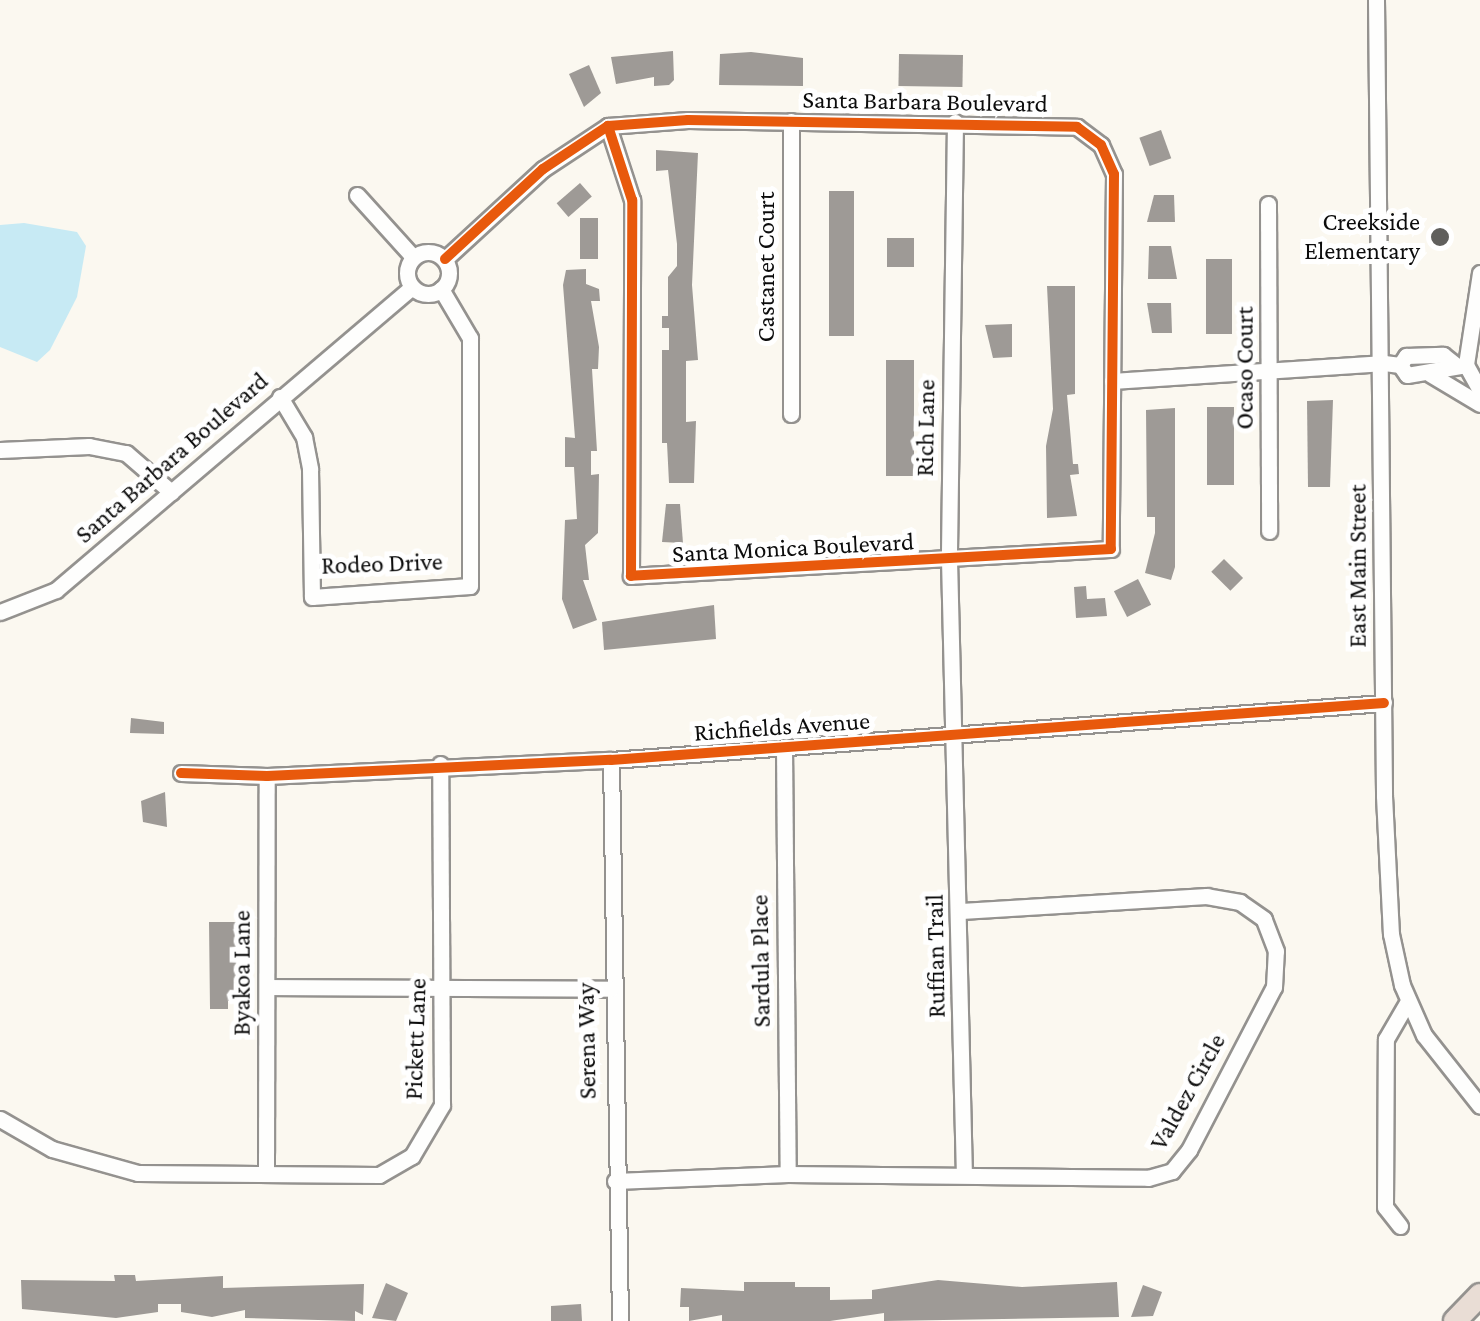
<!DOCTYPE html>
<html>
<head>
<meta charset="utf-8">
<style>
  body { margin:0 }
  #map { position:relative; width:1480px; height:1321px; overflow:hidden; background:#fbf8f0; font-family:"Crimson Pro",serif }
  div>[style] { position:absolute }
  [style*='--x'] { left:calc(var(--x)*1px); top:calc(var(--y)*1px); width:calc(var(--w)*1px); rotate:calc(var(--a)*1deg) }
  .water>* { inset:0; background:#c7eaf4 }
  .building>* { inset:0; background:#9e9a96; transform-origin:0 0 }
  .roads { filter:drop-shadow(2px 0 #94928f) drop-shadow(-2px 0 #94928f) drop-shadow(0 2px #94928f) drop-shadow(0 -2px #94928f) }
  .minor>* { height:15px; margin:-7.5px; padding:0 7.5px; transform-origin:7.5px; border-radius:7.5px; background:#fefefd }
  .minor>.ring { margin:-7.5px; padding:0; box-sizing:content-box; background:none; border:15px solid #fefefd; border-radius:50% }
  .highway>* { height:22px; margin:-11px; padding:0 11px; transform-origin:11px; border-radius:11px; background:#e9ddd5 }
  .cycleway>* { height:10px; margin:-5px; padding:0 5px; transform-origin:5px; border-radius:5px; background:#e8590c }
  .dots>* { width:28px; height:28px; translate:-50% -50%; box-sizing:border-box; border:5px solid #fff; border-radius:50% }
  span { translate:-50% -50%; white-space:nowrap; text-align:center; line-height:1.15; -webkit-text-stroke:10px #fff; paint-order:stroke }
  .street-label { font-size:25px; color:#0c0c0c }
  .poi-label { font-size:25px; color:#0c0c0c }
  .right { translate:-100% -50%; text-align:right }
</style>
</head>
<body>
<div id="map">
  <div class="water">
    <i style="clip-path:polygon(24px 223px,77px 232px,86px 246px,77px 297px,50px 350px,37px 362px,0 347px,0 225px)"></i>
  </div>
  <div class="building">
    <i style="clip-path:polygon(673px 51px,674px 80px,669px 85px,654px 86px,654px 77px,616px 84px,611px 57px)"></i>
    <i style="clip-path:polygon(751px 52px,803px 58px,803px 86px,719px 85px,720px 54px)"></i>
    <i style="left:899px;top:54px;width:64px;height:32px;rotate:1deg"></i>
    <i style="clip-path:polygon(589px 65px,601px 93px,584px 107px,569px 74px)"></i>
    <i style="left:1161px;top:130px;width:30px;height:23px;rotate:70deg"></i>
    <i style="clip-path:polygon(656px 150px,698px 153px,692px 285px,698px 360px,686px 361px,686px 422px,696px 421px,694px 483px,669px 483px,667px 443px,662px 443px,662px 350px,669px 350px,669px 328px,662px 328px,662px 316px,668px 316px,668px 277px,677px 266px,677px 244px,668px 170px,656px 171px)"></i>
    <i style="left:580px;top:183px;width:18px;height:31px;rotate:49deg"></i>
    <i style="left:829px;top:191px;width:25px;height:145px"></i>
    <i style="clip-path:polygon(1154px 195px,1174px 195px,1175px 222px,1147px 222px)"></i>
    <i style="left:580px;top:218px;width:18px;height:41px"></i>
    <i style="left:887px;top:238px;width:27px;height:29px"></i>
    <i style="clip-path:polygon(1149px 246px,1171px 246px,1177px 279px,1148px 279px)"></i>
    <i style="left:1206px;top:259px;width:26px;height:75px"></i>
    <i style="clip-path:polygon(586px 269px,586px 284px,599px 289px,600px 301px,591px 301px,599px 347px,598px 369px,592px 369px,597px 451px,591px 451px,591px 475px,599px 474px,598px 533px,585px 545px,589px 580px,583px 580px,597px 620px,573px 629px,562px 599px,565px 520px,577px 519px,574px 467px,565px 467px,565px 437px,575px 438px,563px 285px,566px 270px)"></i>
    <i style="clip-path:polygon(1047px 286px,1075px 286px,1075px 394px,1067px 395px,1073px 464px,1078px 464px,1079px 474px,1070px 475px,1077px 516px,1047px 518px,1046px 446px,1053px 409px)"></i>
    <i style="clip-path:polygon(1147px 303px,1171px 303px,1172px 333px,1152px 333px)"></i>
    <i style="clip-path:polygon(1012px 324px,1012px 357px,993px 358px,985px 325px)"></i>
    <i style="left:886px;top:360px;width:28px;height:116px"></i>
    <i style="clip-path:polygon(1333px 400px,1330px 487px,1308px 487px,1307px 401px)"></i>
    <i style="left:1207px;top:407px;width:27px;height:78px"></i>
    <i style="clip-path:polygon(1175px 408px,1175px 567px,1171px 580px,1145px 573px,1155px 533px,1155px 517px,1147px 517px,1146px 410px)"></i>
    <i style="clip-path:polygon(666px 504px,680px 504px,683px 543px,662px 542px)"></i>
    <i style="left:1224px;top:559px;width:27px;height:18px;rotate:45deg"></i>
    <i style="left:1138px;top:579px;width:29px;height:27px;rotate:63deg"></i>
    <i style="clip-path:polygon(1086px 586px,1087px 599px,1105px 598px,1107px 616px,1076px 618px,1074px 587px)"></i>
    <i style="clip-path:polygon(714px 605px,716px 639px,604px 650px,602px 622px)"></i>
    <i style="clip-path:polygon(131px 718px,164px 722px,164px 734px,130px 733px)"></i>
    <i style="clip-path:polygon(165px 792px,167px 827px,143px 822px,141px 801px)"></i>
    <i style="clip-path:polygon(209px 922px,236px 922px,237px 1001px,228px 1001px,228px 1009px,210px 1009px)"></i>
    <i style="clip-path:polygon(114px 1275px,135px 1275px,136px 1281px,223px 1276px,223px 1288px,364px 1284px,363px 1315px,355px 1311px,355px 1321px,245px 1318px,245px 1310px,212px 1317px,181px 1312px,181px 1304px,158px 1304px,158px 1312px,116px 1318px,22px 1309px,21px 1280px,115px 1281px)"></i>
    <i style="clip-path:polygon(938px 1280px,1022px 1287px,1117px 1282px,1119px 1317px,884px 1321px,884px 1313px,830px 1321px,722px 1321px,722px 1315px,689px 1321px,689px 1307px,680px 1307px,681px 1288px,744px 1291px,744px 1282px,795px 1282px,795px 1287px,830px 1287px,830px 1300px,872px 1299px,872px 1290px)"></i>
    <i style="clip-path:polygon(386px 1283px,408px 1293px,396px 1321px,372px 1318px)"></i>
    <i style="clip-path:polygon(1143px 1285px,1162px 1292px,1153px 1316px,1131px 1317px)"></i>
    <i style="clip-path:polygon(581px 1304px,582px 1321px,551px 1321px,551px 1306px)"></i>
  </div>
  <div class="roads">
    <div class="minor">
      <i style="--x:1376;--y:0;--w:796;--a:89.42"></i>
      <i style="--x:1384;--y:796;--w:138;--a:87.1"></i>
      <i style="--x:1391;--y:934;--w:52;--a:77.8"></i>
      <i style="--x:1402;--y:985;--w:55;--a:66.3"></i>
      <i style="--x:1424;--y:1035;--w:90;--a:51.7"></i>
      <i style="--x:955;--y:122;--w:437;--a:90.8"></i>
      <i style="--x:949;--y:559;--w:616;--a:88.61"></i>
      <i style="--x:357;--y:195;--w:84;--a:47.9"></i>
      <i style="--x:1268;--y:204;--w:327;--a:89.8"></i>
      <i class="ring" style="left:407px;top:252px;width:27px;height:27px"></i>
      <i style="--x:445;--y:259;--w:133;--a:-42.6"></i>
      <i style="--x:543;--y:169;--w:78;--a:-33.5"></i>
      <i style="--x:608;--y:126;--w:80;--a:-4.3"></i>
      <i style="--x:688;--y:120;--w:389;--a:1"></i>
      <i style="--x:1077;--y:127;--w:30;--a:37"></i>
      <i style="--x:1101;--y:145;--w:32;--a:66"></i>
      <i style="--x:1114;--y:174;--w:375;--a:90.5"></i>
      <i style="--x:1111;--y:549;--w:481;--a:176.8"></i>
      <i style="--x:631;--y:576;--w:376;--a:-89.8"></i>
      <i style="--x:632;--y:200;--w:78;--a:-108"></i>
      <i style="--x:1480;--y:273;--w:93;--a:98.7"></i>
      <i style="--x:1466;--y:365;--w:29;--a:61"></i>
      <i style="--x:1400;--y:365;--w:11;--a:-56"></i>
      <i style="--x:1406;--y:356;--w:37;--a:-2"></i>
      <i style="--x:1443;--y:355;--w:18;--a:38"></i>
      <i style="--x:1430;--y:374;--w:58;--a:31"></i>
      <i style="--x:1112;--y:381;--w:273;--a:-3.8"></i>
      <i style="--x:1384;--y:363;--w:16;--a:7"></i>
      <i style="--x:1400;--y:365;--w:12;--a:55"></i>
      <i style="--x:1407;--y:375;--w:60;--a:-9.6"></i>
      <i style="--x:280;--y:397;--w:47;--a:59"></i>
      <i style="--x:304;--y:437;--w:33;--a:79"></i>
      <i style="--x:310;--y:469;--w:128;--a:89.1"></i>
      <i style="--x:312;--y:597;--w:158;--a:-4"></i>
      <i style="--x:470;--y:586;--w:248;--a:-90"></i>
      <i style="--x:470;--y:338;--w:57;--a:-120.6"></i>
      <i style="--x:791;--y:414;--w:293;--a:-90"></i>
      <i style="--x:0;--y:450;--w:89;--a:-2.6"></i>
      <i style="--x:89;--y:446;--w:38;--a:11"></i>
      <i style="--x:126;--y:453;--w:60;--a:40.9"></i>
      <i style="--x:0;--y:612;--w:60;--a:-21.4"></i>
      <i style="--x:56;--y:590;--w:467;--a:-40.4"></i>
      <i style="--x:784;--y:747;--w:427;--a:89.5"></i>
      <i style="--x:611;--y:760;--w:561;--a:89.08"></i>
      <i style="--x:181;--y:773;--w:86;--a:2"></i>
      <i style="--x:267;--y:776;--w:344;--a:-2.7"></i>
      <i style="--x:611;--y:760;--w:775;--a:-4.22"></i>
      <i style="--x:267;--y:987;--w:344;--a:0.3"></i>
      <i style="--x:0;--y:1119;--w:60;--a:30"></i>
      <i style="--x:52;--y:1149;--w:89;--a:15.6"></i>
      <i style="--x:138;--y:1173;--w:241;--a:0.5"></i>
      <i style="--x:379;--y:1175;--w:38;--a:-30"></i>
      <i style="--x:412;--y:1156;--w:59;--a:-59.5"></i>
      <i style="--x:442;--y:1105;--w:341;--a:-90.3"></i>
      <i style="--x:266;--y:1171;--w:395;--a:-89.9"></i>
      <i style="--x:615;--y:1181;--w:173;--a:-2.3"></i>
      <i style="--x:788;--y:1174;--w:360;--a:0.6"></i>
      <i style="--x:1148;--y:1178;--w:25;--a:-16"></i>
      <i style="--x:1172;--y:1171;--w:27;--a:-51"></i>
      <i style="--x:1189;--y:1150;--w:184;--a:-62.5"></i>
      <i style="--x:1274;--y:987;--w:36;--a:-87"></i>
      <i style="--x:1276;--y:951;--w:34;--a:-111"></i>
      <i style="--x:1264;--y:919;--w:29;--a:-145"></i>
      <i style="--x:1240;--y:902;--w:34;--a:-170"></i>
      <i style="--x:1207;--y:896;--w:247;--a:176.5"></i>
      <i style="--x:1400;--y:1226;--w:24;--a:-128"></i>
      <i style="--x:1385;--y:1207;--w:168;--a:-89.7"></i>
      <i style="--x:1386;--y:1039;--w:44;--a:-59.9"></i>
    </div>
    <div class="highway">
      <i style="--x:1455;--y:1321;--w:36;--a:-46"></i>
    </div>
  </div>
  <div class="cycleway">
    <i style="--x:445;--y:259;--w:133;--a:-42.6"></i>
    <i style="--x:543;--y:169;--w:78;--a:-33.5"></i>
    <i style="--x:608;--y:126;--w:80;--a:-4.3"></i>
    <i style="--x:688;--y:120;--w:389;--a:1"></i>
    <i style="--x:1077;--y:127;--w:30;--a:37"></i>
    <i style="--x:1101;--y:145;--w:32;--a:66"></i>
    <i style="--x:1114;--y:174;--w:375;--a:90.5"></i>
    <i style="--x:1111;--y:549;--w:481;--a:176.8"></i>
    <i style="--x:631;--y:576;--w:376;--a:-89.8"></i>
    <i style="--x:632;--y:200;--w:78;--a:-108"></i>
    <i style="--x:181;--y:773;--w:86;--a:2"></i>
    <i style="--x:267;--y:776;--w:344;--a:-2.7"></i>
    <i style="--x:611;--y:760;--w:775;--a:-4.22"></i>
  </div>
  <div class="dots">
    <i style="left:1440px;top:237px;background:#605f5c"></i>
  </div>
  <div class="street-label">
    <span style="left:925px;top:102px;rotate:1deg">Santa Barbara Boulevard</span>
    <span style="left:766px;top:267px;rotate:-90deg">Castanet Court</span>
    <span style="left:1245px;top:368px;rotate:-90deg">Ocaso Court</span>
    <span style="left:926px;top:428px;rotate:-89deg">Rich Lane</span>
    <span style="left:172px;top:458px;rotate:-41deg">Santa Barbara Boulevard</span>
    <span style="left:793px;top:548px;rotate:-3deg">Santa Monica Boulevard</span>
    <span style="left:382px;top:564px;rotate:-2deg">Rodeo Drive</span>
    <span style="left:1358px;top:566px;rotate:-90deg">East Main Street</span>
    <span style="left:782px;top:727px;rotate:-4deg">Richfields Avenue</span>
    <span style="left:936px;top:956px;rotate:-91deg">Ruffian Trail</span>
    <span style="left:761px;top:961px;rotate:-91deg">Sardula Place</span>
    <span style="left:242px;top:973px;rotate:-90deg">Byakoa Lane</span>
    <span style="left:416px;top:1039px;rotate:-88deg">Pickett Lane</span>
    <span style="left:587px;top:1041px;rotate:-91deg">Serena Way</span>
    <span style="left:1188px;top:1092px;rotate:-61deg">Valdez Circle</span>
  </div>
  <div class="poi-label">
    <span class="right" style="left:1420px;top:237px">Creekside<br>Elementary</span>
  </div>
</div>
</body>
</html>
